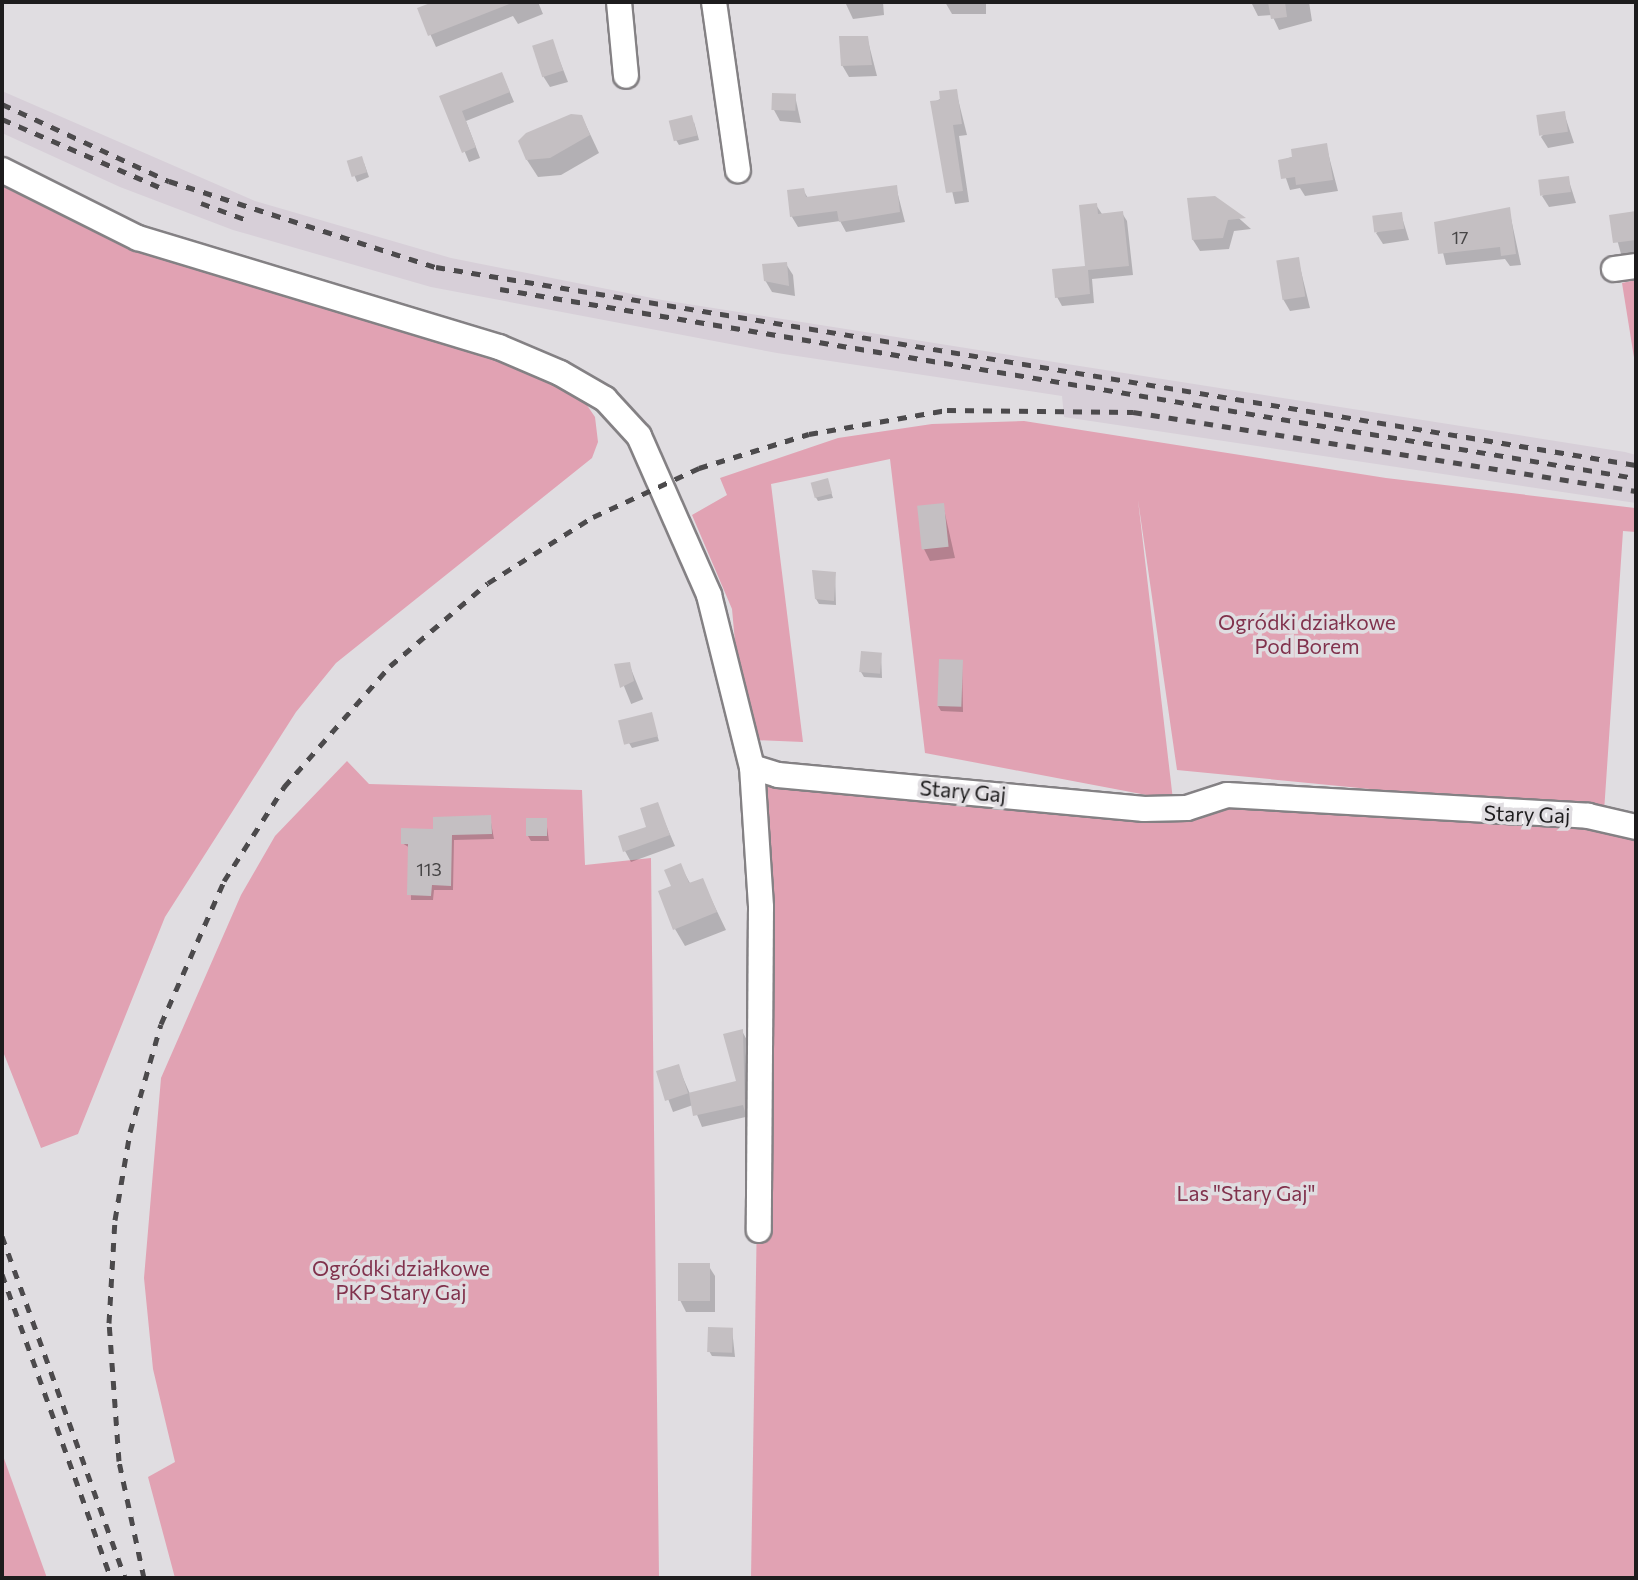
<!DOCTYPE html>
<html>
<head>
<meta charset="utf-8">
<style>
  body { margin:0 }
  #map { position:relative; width:1638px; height:1580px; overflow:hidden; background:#e0dde1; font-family:Commissioner,sans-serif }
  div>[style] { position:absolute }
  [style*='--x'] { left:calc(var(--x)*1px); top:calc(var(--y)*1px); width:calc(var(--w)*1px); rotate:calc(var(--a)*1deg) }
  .built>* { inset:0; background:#d7cfd8 }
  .green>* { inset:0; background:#e1a2b3 }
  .shadow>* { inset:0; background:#0003; transform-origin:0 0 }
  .building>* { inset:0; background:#c4bfc2; transform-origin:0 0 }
  .roads { filter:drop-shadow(2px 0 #848184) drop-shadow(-2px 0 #848184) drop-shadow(0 2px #848184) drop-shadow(0 -2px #848184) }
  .street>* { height:24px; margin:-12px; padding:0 12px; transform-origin:12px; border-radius:12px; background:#fff }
  .rail>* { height:5px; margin-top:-2.5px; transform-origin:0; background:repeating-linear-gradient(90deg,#4c4a4c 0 9px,transparent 0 18px) }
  span { translate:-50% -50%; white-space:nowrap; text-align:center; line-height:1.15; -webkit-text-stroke:7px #e0dde1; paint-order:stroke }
  .number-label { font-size:18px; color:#474546 }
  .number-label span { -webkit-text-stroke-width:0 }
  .park-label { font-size:21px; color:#81324d }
  .street-label { font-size:21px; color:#1d1c1d }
  .frame { position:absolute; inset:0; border:4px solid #1d1c1d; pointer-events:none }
</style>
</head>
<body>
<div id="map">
  <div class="built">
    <i style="clip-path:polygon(2px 91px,255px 201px,451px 258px,662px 300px,1625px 452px,1636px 455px,1636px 503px,1064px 417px,1062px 396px,777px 353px,431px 287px,233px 230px,120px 187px,2px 133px)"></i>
  </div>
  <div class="green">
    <i style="clip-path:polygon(2px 184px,131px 243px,501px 357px,578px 392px,595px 417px,598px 442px,592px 458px,336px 663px,296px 712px,165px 917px,78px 1134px,41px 1148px,2px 1049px)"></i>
    <i style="clip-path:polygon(1636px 280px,1636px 370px,1622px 283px)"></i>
    <i style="clip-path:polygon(1024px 421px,1386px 478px,1635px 508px,1636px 532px,1623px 531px,1604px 812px,1177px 770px,1138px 500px,1173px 800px,925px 753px,890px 459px,771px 484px,803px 742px,755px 740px,738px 675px,732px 609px,692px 515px,727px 495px,720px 478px,838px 438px,932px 424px)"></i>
    <i style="clip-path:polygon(347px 761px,369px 784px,582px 790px,585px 865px,651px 858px,659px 1578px,175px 1578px,148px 1477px,175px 1462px,153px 1369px,144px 1278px,161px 1078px,241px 895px,275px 836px)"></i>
    <i style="clip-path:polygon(764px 786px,1497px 818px,1636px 836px,1636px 1578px,751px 1578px)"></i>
    <i style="clip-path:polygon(2px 1453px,47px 1578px,2px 1578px)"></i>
  </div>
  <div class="shadow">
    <i style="clip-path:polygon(438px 2px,538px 2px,543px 14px,518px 24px,513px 16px,436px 47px,419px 9px)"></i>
    <i style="clip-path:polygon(845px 2px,883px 2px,884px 15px,853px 19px)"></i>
    <i style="clip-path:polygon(945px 2px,986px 2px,986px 14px,952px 14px)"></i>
    <i style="clip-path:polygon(1251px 2px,1309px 2px,1312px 21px,1279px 30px,1272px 15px,1258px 16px)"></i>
    <i style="clip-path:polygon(867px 37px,877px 76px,849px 77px,842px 65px)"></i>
    <i style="clip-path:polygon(552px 41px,568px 82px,550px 87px,543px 76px)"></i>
    <i style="clip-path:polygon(502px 74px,514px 102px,466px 121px,480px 158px,469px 162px,442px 97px)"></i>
    <i style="clip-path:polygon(956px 91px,967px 135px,959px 136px,969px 202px,955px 204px,932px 103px)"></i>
    <i style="clip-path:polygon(795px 96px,801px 123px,780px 121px,774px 110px)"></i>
    <i style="clip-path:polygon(1564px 113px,1574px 143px,1548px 148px,1541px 137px)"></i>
    <i style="clip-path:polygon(582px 117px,599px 153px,561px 175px,538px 177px,527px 160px)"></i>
    <i style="clip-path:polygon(694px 122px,699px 140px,679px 145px,676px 140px)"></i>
    <i style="clip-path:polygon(1326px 145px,1338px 191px,1305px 196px,1300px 188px,1290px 190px,1280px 161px)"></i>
    <i style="clip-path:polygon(349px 162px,364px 163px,369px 177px,357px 182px)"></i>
    <i style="clip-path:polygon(1568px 178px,1576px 203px,1549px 207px,1542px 196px)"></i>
    <i style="clip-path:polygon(896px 187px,905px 222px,846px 232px,840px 221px,798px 227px,792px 217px,789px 192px,803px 190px,808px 198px)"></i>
    <i style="clip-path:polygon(1215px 197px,1251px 229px,1234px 231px,1229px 249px,1200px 251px,1193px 240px)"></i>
    <i style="clip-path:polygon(1096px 205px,1102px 214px,1122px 213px,1127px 221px,1133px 275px,1092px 279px,1094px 303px,1062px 306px,1057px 297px,1087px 267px)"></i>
    <i style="clip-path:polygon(1509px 209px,1521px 265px,1510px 266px,1505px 259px,1446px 265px,1436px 224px)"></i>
    <i style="clip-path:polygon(1636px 213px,1636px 252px,1621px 254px,1611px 217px)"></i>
    <i style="clip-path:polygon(1401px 214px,1409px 240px,1383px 244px,1376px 233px)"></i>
    <i style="clip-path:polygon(1298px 259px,1310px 308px,1290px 311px,1283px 299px)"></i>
    <i style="clip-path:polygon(786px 264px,793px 275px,795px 296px,772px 292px,765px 280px)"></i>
    <i style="clip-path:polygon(827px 480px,833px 498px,818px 501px,815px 496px)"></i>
    <i style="clip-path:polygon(943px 505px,955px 558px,930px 561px,924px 549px)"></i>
    <i style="clip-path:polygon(835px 574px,836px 605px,819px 604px,816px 599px)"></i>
    <i style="clip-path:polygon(881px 654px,882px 678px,864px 677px,861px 672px)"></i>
    <i style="clip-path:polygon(962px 662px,963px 712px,941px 711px,938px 706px)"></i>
    <i style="left:629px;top:664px;width:38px;height:13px;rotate:68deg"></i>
    <i style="clip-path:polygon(651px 715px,659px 741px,632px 748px,629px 743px)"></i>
    <i style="clip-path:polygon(657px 804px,675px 846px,631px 862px,625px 851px,648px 828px)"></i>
    <i style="clip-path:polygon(490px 817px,494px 839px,454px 840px,453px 890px,434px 890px,433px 900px,411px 900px,410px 848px,402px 843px)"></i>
    <i style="clip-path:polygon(546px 820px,549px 841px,531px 841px,528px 836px)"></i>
    <i style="clip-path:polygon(680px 865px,691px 885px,702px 880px,726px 930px,685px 946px,675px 929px)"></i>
    <i style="clip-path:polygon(742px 1031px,748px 1042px,750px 1116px,702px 1127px,693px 1105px,673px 1112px,658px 1072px,678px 1066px,690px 1094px,738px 1082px)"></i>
    <i style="clip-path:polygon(708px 1265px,715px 1276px,715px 1312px,686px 1312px,680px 1300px)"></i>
    <i style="clip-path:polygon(732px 1329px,735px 1357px,712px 1356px,709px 1351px)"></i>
  </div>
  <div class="building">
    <i style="clip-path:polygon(433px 2px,512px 2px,512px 3px,428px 36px,417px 8px)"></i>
    <i style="clip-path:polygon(1268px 2px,1285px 2px,1287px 17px,1271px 19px)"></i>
    <i style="clip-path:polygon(839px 36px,868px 36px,872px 65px,841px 66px)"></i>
    <i style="left:553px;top:39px;width:33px;height:22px;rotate:72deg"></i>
    <i style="clip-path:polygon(502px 72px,510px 92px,462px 111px,476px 147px,462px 153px,439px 96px)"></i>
    <i style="clip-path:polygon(957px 89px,962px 124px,953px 125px,963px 191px,946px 193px,930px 101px,940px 100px,939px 91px)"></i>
    <i style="left:772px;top:93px;width:24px;height:17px;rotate:2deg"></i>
    <i style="left:1565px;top:111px;width:21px;height:29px;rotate:82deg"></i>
    <i style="clip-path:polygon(571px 114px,582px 115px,590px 135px,550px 158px,526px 160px,518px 141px,526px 133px)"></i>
    <i style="left:692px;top:115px;width:21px;height:24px;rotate:76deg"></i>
    <i style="clip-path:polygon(1327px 143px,1333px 180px,1296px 185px,1295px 177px,1281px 179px,1278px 160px,1292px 157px,1291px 149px)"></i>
    <i style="left:362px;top:156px;width:17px;height:16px;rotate:73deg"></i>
    <i style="left:1569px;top:176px;width:16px;height:31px;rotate:83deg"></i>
    <i style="clip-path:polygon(897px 185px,900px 212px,839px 222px,837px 211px,790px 217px,787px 190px,804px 188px,806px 197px)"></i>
    <i style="clip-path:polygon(1215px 196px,1246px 218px,1228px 220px,1223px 238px,1192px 240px,1187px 198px)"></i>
    <i style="clip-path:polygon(1097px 203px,1098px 214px,1123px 211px,1129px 266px,1088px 270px,1090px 294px,1055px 298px,1052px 269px,1085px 266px,1079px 205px)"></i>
    <i style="clip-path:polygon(1510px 207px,1516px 254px,1501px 256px,1500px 247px,1438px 254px,1434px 222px)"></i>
    <i style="clip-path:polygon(1636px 211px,1636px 240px,1613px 243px,1609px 215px)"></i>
    <i style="left:1402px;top:212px;width:17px;height:30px;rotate:83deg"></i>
    <i style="left:1299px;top:257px;width:40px;height:23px;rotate:81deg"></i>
    <i style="clip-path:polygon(787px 262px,789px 286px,764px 281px,762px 264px)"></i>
    <i style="left:828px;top:478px;width:16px;height:18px;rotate:75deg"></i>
    <i style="left:944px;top:503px;width:44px;height:27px;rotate:84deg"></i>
    <i style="clip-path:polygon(812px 570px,836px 572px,834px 601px,815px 599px)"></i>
    <i style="left:861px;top:651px;width:21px;height:21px;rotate:5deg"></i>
    <i style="left:939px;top:659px;width:24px;height:47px;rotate:2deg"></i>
    <i style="clip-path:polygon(630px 662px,634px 681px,620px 688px,614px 664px)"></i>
    <i style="left:652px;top:712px;width:25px;height:35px;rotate:76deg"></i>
    <i style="clip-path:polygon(658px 802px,670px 835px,623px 852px,618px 836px,646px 827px,640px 808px)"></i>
    <i style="clip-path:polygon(491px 815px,492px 834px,452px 835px,451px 886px,432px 885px,431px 896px,407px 895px,408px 844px,401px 844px,401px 828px,433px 829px,433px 817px)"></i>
    <i style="left:526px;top:818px;width:21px;height:18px"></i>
    <i style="clip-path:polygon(681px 863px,689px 883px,703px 878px,717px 912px,673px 930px,658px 891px,671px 886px,664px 870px)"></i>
    <i style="clip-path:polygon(743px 1029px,745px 1112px,743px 1105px,693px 1116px,689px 1093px,665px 1101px,656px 1071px,679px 1064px,688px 1093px,736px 1081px,723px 1034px)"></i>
    <i style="left:678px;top:1263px;width:32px;height:38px"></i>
    <i style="left:708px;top:1327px;width:25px;height:25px;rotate:2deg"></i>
  </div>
  <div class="roads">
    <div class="street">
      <i style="--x:619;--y:2;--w:74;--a:84.6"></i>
      <i style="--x:714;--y:2;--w:170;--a:81.9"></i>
      <i style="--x:2;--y:170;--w:152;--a:26.6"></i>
      <i style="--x:138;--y:238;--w:377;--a:16.8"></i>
      <i style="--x:499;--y:347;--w:66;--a:23.1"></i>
      <i style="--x:560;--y:373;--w:52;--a:30"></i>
      <i style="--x:605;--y:399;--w:50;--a:47.4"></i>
      <i style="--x:639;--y:436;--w:174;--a:66.2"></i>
      <i style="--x:709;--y:595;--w:177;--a:76"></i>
      <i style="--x:752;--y:767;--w:140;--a:86.3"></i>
      <i style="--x:761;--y:907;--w:323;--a:90.4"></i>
      <i style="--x:1614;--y:269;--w:22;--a:-8"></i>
      <i style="--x:752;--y:767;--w:27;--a:17"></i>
      <i style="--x:778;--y:775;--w:368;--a:5.3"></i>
      <i style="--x:1144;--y:809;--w:43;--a:-1.3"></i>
      <i style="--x:1187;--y:808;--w:42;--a:-18"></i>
      <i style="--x:1227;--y:795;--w:362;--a:3.3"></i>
      <i style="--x:1588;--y:816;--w:49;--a:12.9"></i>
    </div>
  </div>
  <div class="rail">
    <i style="--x:2;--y:104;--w:184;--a:24.8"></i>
    <i style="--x:169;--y:181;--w:281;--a:17.9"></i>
    <i style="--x:436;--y:267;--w:1216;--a:9.37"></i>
    <i style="--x:2;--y:119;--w:171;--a:23.4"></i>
    <i style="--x:201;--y:203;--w:49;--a:20.3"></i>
    <i style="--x:500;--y:289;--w:1152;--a:9.45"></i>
    <i style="--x:2;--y:1236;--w:363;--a:70.2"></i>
    <i style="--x:2;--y:1274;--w:323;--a:70.3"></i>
    <i style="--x:144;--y:1578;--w:120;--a:-102.1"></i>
    <i style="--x:119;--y:1461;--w:138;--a:-94.1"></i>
    <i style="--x:109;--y:1323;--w:103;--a:-86.7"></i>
    <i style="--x:115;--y:1220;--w:89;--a:-80.3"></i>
    <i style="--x:130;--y:1132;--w:112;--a:-74"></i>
    <i style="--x:161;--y:1024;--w:156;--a:-66.2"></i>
    <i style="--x:224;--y:881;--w:112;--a:-57.4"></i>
    <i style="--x:284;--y:787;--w:161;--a:-48.8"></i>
    <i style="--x:390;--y:666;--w:128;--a:-40.3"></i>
    <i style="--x:488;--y:583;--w:124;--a:-32.2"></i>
    <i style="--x:593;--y:517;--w:117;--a:-24.8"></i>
    <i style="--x:699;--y:468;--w:115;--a:-17.2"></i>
    <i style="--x:809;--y:434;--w:140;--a:-9.9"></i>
    <i style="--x:947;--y:410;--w:186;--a:0.6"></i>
    <i style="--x:1133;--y:412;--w:509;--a:8.93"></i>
  </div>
  <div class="number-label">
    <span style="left:1460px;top:237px">17</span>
    <span style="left:429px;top:869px">113</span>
  </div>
  <div class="park-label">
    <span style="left:1307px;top:634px">Ogródki działkowe<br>Pod Borem</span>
    <span style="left:1246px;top:1193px">Las "Stary Gaj"</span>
    <span style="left:401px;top:1280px">Ogródki działkowe<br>PKP Stary Gaj</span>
  </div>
  <div class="street-label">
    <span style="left:963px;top:791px;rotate:5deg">Stary Gaj</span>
    <span style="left:1527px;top:814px;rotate:2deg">Stary Gaj</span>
  </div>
  <div class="frame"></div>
</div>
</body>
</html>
